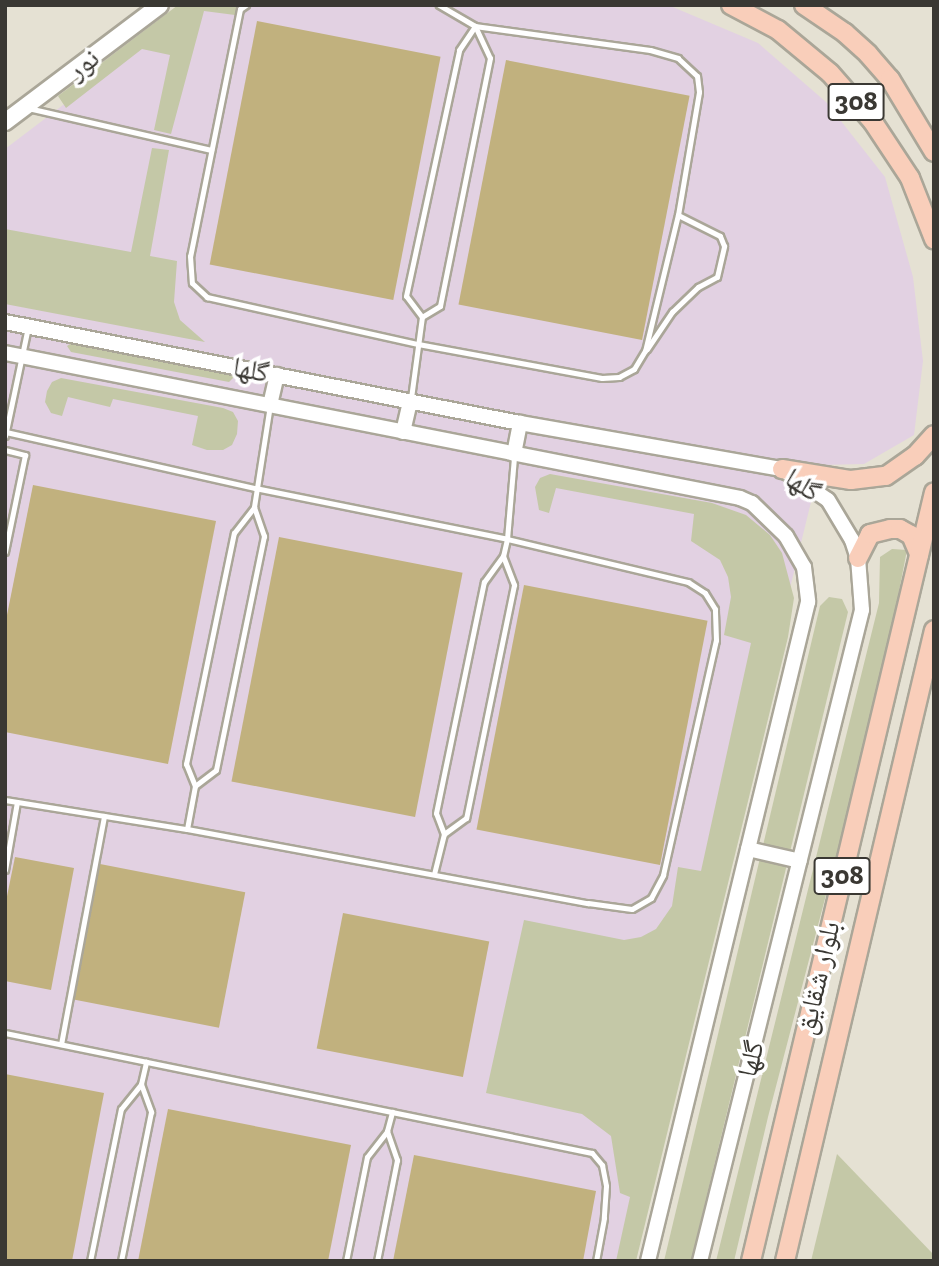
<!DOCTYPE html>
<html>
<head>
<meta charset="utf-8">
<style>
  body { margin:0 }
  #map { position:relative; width:939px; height:1266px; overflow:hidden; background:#e5e1d3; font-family:"Zilla Slab","Noto Naskh Arabic",serif }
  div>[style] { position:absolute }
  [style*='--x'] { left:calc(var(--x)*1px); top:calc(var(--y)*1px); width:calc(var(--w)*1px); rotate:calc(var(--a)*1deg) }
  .commercial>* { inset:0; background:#e2d1e2 }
  .green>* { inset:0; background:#c4c8a7 }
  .building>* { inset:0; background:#c1b17e; transform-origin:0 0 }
  .roads { filter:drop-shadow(2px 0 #aaa698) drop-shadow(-2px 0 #aaa698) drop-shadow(0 2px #aaa698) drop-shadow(0 -2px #aaa698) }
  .service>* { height:5px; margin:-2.5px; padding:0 2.5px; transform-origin:2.5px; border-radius:2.5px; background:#fff }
  .tertiary>* { height:14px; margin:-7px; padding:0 7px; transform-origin:7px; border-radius:7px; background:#fff }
  .secondary>* { height:16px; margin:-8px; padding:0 8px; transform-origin:8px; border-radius:8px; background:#fff }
  .primary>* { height:18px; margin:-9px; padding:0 9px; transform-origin:9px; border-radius:9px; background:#f9ceba }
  span { translate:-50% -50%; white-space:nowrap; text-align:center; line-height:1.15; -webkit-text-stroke:7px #fff; paint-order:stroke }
  .shield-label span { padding:2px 5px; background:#fff; border:2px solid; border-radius:5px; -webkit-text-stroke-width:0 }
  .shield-label { font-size:26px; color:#3a3833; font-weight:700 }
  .street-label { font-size:28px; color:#3a3833 }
  .frame { position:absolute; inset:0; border:7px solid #3a3833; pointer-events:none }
</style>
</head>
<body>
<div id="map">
  <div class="commercial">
    <i style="clip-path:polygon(195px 5px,668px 5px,758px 43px,826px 102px,885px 177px,913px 277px,923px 361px,914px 435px,864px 464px,820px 465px,626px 1261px,5px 1261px,5px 149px)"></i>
  </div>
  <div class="green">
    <i style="clip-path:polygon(178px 5px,237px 5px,235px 15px,204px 11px,171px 134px,154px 130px,170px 55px,142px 49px,66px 108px,58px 96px)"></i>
    <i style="clip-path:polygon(152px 148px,169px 150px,150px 256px,177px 261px,174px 302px,180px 320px,205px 342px,5px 304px,5px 229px,131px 252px)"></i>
    <i style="clip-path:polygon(73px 342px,231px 372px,234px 377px,229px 382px,71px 352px,67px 346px)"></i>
    <i style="clip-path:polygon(61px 378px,223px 408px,233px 412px,238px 421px,237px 434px,232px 445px,223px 450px,207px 450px,192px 445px,198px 416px,113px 399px,110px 407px,68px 397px,62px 416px,51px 413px,45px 402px,47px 391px,52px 382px)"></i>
    <i style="clip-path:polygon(550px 474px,712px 503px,746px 515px,770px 535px,782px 553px,794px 598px,788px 637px,636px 1261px,616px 1261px,630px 1197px,620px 1193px,611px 1136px,582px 1114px,486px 1093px,524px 920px,624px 940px,641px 937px,656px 929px,672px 906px,678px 867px,701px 871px,751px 643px,724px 635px,731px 597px,728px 577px,720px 560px,691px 541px,694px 514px,556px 488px,549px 513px,539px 510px,535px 487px,540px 478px)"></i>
    <i style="clip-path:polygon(892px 549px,907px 550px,881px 684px,768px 1117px,734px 1261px,716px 1261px,879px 603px,880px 557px)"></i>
    <i style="clip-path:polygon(829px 597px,842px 599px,848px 612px,691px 1261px,664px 1261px,820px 606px)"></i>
    <i style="clip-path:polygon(837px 1154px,934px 1255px,934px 1261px,811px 1261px)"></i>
  </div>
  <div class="building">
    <i style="left:257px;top:21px;width:187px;height:248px;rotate:11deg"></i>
    <i style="left:506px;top:60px;width:187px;height:249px;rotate:11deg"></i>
    <i style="clip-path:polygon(33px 485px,216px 521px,168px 764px,5px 732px,5px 625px)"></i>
    <i style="left:279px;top:537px;width:187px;height:249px;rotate:11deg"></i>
    <i style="left:524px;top:585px;width:187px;height:249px;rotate:11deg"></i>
    <i style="clip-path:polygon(15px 857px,74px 868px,51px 990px,5px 981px,5px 906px)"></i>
    <i style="left:100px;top:864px;width:148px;height:138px;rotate:11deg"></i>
    <i style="left:343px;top:913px;width:149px;height:138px;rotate:11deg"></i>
    <i style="clip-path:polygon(5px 1074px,104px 1093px,72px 1261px,5px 1261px)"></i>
    <i style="clip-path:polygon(168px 1109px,351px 1145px,328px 1261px,138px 1261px)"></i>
    <i style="clip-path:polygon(414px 1155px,596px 1191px,583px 1261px,393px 1261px)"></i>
  </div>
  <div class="roads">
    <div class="service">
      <i style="--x:246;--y:5;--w:7;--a:146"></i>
      <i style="--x:240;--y:9;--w:252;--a:101.4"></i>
      <i style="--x:190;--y:256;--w:27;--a:86"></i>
      <i style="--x:192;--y:283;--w:21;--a:43"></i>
      <i style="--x:207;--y:297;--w:216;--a:12.6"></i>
      <i style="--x:418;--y:344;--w:187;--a:10.5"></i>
      <i style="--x:602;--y:378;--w:17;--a:-3"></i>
      <i style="--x:619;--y:377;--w:17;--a:-28"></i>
      <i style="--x:634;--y:369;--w:21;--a:-59"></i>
      <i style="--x:645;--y:351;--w:140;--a:-76.4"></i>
      <i style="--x:678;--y:215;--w:125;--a:-80.3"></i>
      <i style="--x:699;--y:92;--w:16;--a:-97"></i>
      <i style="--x:697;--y:76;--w:26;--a:-137"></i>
      <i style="--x:678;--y:58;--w:29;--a:-164"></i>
      <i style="--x:650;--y:50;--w:177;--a:-172.2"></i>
      <i style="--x:475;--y:26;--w:42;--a:-149.7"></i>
      <i style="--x:28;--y:108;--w:188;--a:12.9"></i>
      <i style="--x:647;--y:349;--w:45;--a:-56"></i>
      <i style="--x:672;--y:312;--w:36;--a:-44"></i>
      <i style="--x:698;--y:287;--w:21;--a:-28"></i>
      <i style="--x:717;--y:277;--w:32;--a:-77"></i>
      <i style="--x:724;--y:246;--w:11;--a:-112"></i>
      <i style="--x:720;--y:236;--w:47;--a:-153.4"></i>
      <i style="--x:411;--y:398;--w:82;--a:-82.3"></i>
      <i style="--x:422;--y:317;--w:26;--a:-127"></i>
      <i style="--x:406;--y:296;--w:252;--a:-77.8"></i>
      <i style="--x:459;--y:50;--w:29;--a:-56"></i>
      <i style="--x:475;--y:26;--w:35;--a:65"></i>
      <i style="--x:490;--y:58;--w:253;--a:101.4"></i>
      <i style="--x:440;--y:306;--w:21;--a:149"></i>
      <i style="--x:6;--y:432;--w:255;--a:12.7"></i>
      <i style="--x:255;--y:488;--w:257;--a:11.4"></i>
      <i style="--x:507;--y:539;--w:17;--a:103"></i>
      <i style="--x:5;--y:436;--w:111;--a:-78.1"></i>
      <i style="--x:5;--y:450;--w:21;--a:14"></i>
      <i style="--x:25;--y:455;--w:99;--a:101.7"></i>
      <i style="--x:254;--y:507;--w:103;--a:-81.1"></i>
      <i style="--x:5;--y:800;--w:184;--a:9.1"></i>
      <i style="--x:187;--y:829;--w:408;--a:10.5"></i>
      <i style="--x:588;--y:903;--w:44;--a:7.8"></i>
      <i style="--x:632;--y:909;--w:22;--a:-30"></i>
      <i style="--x:651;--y:898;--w:26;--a:-62"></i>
      <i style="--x:663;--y:875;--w:241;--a:-77.3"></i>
      <i style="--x:716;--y:640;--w:31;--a:-92"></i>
      <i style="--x:715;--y:609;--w:19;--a:-122"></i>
      <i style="--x:705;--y:593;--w:20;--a:-147"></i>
      <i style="--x:688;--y:582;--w:186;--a:-166.6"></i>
      <i style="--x:507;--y:539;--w:82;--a:-85.1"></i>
      <i style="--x:187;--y:829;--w:44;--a:-79.5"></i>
      <i style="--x:195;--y:786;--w:24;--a:-112"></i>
      <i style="--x:186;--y:764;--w:236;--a:-78.3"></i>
      <i style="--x:234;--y:533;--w:33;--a:-52"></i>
      <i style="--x:254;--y:507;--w:31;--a:71"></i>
      <i style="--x:264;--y:536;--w:239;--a:101.6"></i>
      <i style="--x:216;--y:770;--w:26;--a:143"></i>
      <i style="--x:5;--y:870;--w:69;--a:-80"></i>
      <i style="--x:434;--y:874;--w:41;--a:-76"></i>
      <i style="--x:444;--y:834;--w:22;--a:-111"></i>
      <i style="--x:436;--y:813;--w:236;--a:-78.3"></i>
      <i style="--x:484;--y:582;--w:32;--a:-54"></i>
      <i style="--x:503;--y:556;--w:31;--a:69"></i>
      <i style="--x:514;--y:585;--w:238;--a:101.6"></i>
      <i style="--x:466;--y:818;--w:27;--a:144"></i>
      <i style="--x:5;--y:1033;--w:599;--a:11.55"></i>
      <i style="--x:592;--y:1153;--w:16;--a:50"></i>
      <i style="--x:602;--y:1165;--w:21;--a:79"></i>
      <i style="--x:606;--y:1186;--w:32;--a:94"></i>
      <i style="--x:604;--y:1218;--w:44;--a:100.5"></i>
      <i style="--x:61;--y:1044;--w:232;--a:-79.3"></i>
      <i style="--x:141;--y:1084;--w:23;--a:-77"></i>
      <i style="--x:387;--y:1131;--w:20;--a:-75"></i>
      <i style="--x:90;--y:1261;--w:155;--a:-78.5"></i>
      <i style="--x:121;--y:1109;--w:32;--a:-51"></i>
      <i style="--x:141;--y:1084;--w:30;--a:70"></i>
      <i style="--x:151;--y:1112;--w:152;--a:101.4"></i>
      <i style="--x:346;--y:1261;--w:106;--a:-78.6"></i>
      <i style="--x:367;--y:1157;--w:33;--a:-52"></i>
      <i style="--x:387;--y:1131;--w:31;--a:71"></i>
      <i style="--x:397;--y:1160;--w:103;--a:101.2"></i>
    </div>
    <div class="tertiary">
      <i style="--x:5;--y:322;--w:525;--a:11.1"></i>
      <i style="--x:520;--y:423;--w:266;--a:10"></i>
      <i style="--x:782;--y:469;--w:55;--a:34"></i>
      <i style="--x:828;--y:500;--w:47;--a:59"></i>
      <i style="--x:852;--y:540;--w:19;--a:72"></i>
      <i style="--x:858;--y:558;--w:52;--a:85.6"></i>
      <i style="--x:862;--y:610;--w:671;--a:103.97"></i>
      <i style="--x:5;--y:353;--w:749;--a:11.16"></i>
      <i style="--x:740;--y:498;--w:13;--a:23"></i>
      <i style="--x:752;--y:503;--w:47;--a:44.1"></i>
      <i style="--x:786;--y:536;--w:36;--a:60"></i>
      <i style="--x:804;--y:567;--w:35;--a:83"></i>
      <i style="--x:808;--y:602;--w:678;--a:103.65"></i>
      <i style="--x:270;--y:405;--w:31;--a:-77"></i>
      <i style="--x:403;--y:432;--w:31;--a:-77"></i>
      <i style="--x:514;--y:454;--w:32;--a:-79"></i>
      <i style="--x:748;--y:849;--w:53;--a:13"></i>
    </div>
    <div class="secondary">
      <i style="--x:5;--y:122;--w:194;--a:-37"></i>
    </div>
    <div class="primary">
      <i style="--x:731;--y:5;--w:53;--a:28"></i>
      <i style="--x:778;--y:30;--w:67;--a:39.6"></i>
      <i style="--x:830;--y:73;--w:65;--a:48.7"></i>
      <i style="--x:873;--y:122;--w:67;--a:56.5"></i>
      <i style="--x:910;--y:178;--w:66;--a:68.5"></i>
      <i style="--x:804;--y:5;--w:50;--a:34.3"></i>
      <i style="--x:845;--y:33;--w:31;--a:42"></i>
      <i style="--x:868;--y:54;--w:33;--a:49"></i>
      <i style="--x:890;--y:79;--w:85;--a:58.9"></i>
      <i style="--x:782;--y:469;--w:70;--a:9.1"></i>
      <i style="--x:851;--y:480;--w:35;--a:-7"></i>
      <i style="--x:886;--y:476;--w:35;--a:-35"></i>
      <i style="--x:915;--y:456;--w:28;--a:-48"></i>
      <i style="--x:858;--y:558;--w:27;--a:-63"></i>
      <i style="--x:870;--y:534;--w:21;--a:-14"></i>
      <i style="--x:890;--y:529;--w:10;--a:0"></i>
      <i style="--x:900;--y:529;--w:13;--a:29"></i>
      <i style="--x:911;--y:535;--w:21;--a:67"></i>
      <i style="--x:751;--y:1261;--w:790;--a:-76.61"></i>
      <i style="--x:785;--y:1261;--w:648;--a:-76.71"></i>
    </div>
  </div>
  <div class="shield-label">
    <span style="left:856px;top:102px">308</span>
    <span style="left:842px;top:876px">308</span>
  </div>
  <div class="street-label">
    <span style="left:83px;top:64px;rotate:-37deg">نور</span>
    <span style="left:251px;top:370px;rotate:11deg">گلها</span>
    <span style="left:803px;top:485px;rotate:33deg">گلها</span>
    <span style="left:818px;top:978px;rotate:-77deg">بلوار شقایق</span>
    <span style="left:751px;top:1059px;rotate:-76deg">گلها</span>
  </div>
  <div class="frame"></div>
</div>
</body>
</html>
